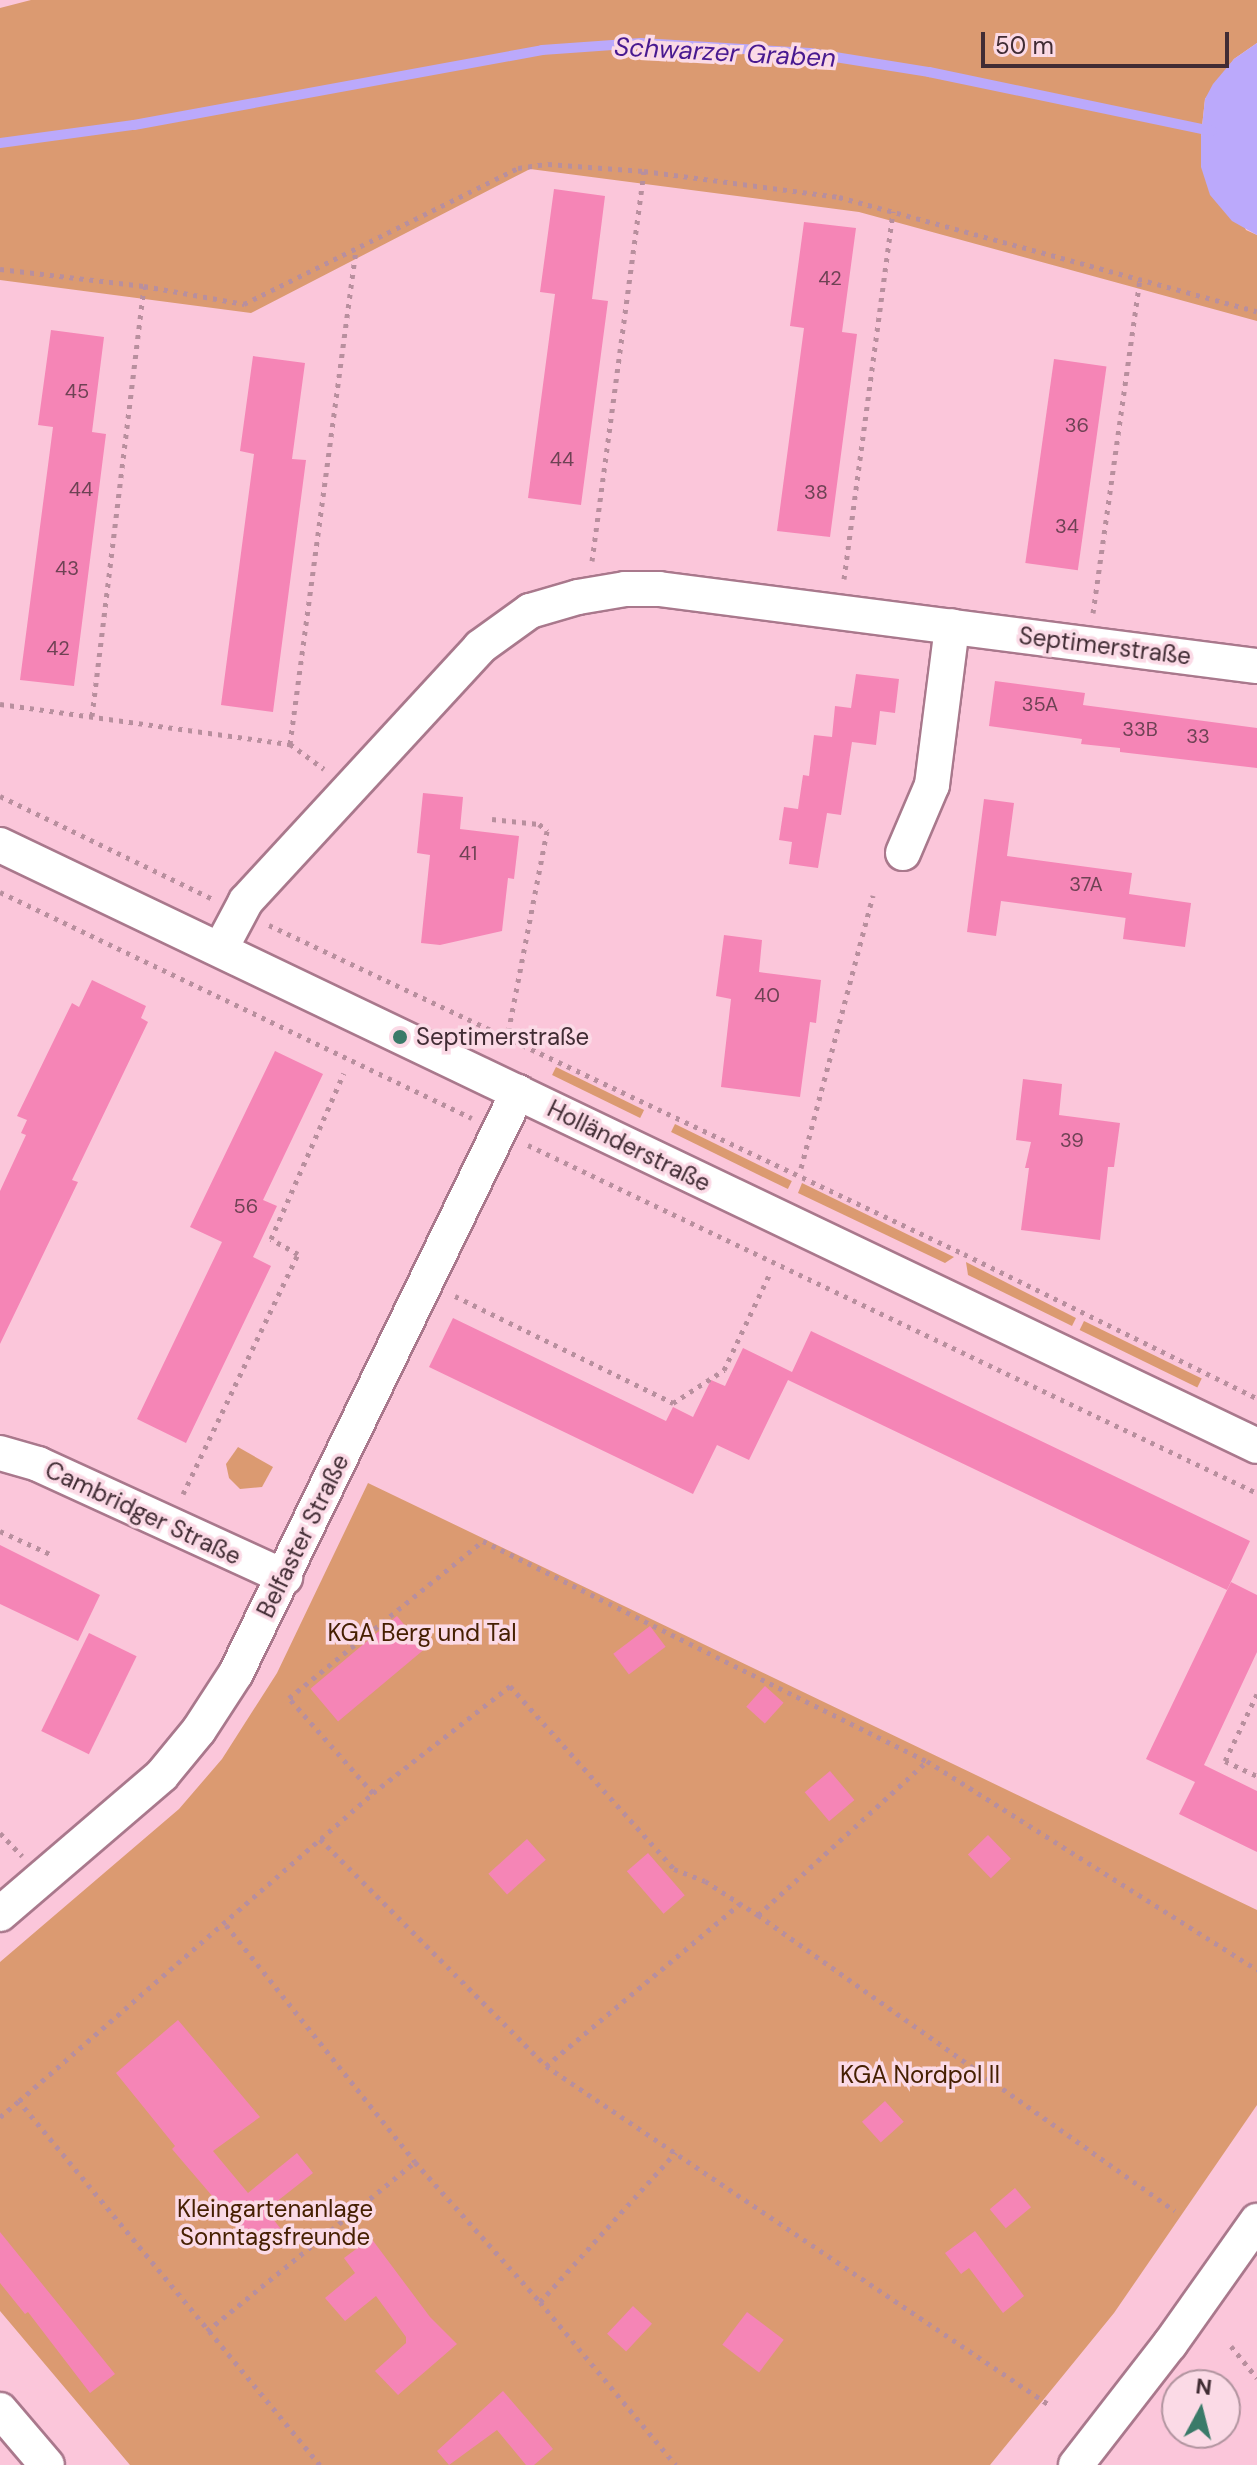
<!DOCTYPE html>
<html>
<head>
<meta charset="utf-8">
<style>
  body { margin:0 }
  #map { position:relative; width:1257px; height:2465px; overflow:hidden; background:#fbc6da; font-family:"DM Sans",sans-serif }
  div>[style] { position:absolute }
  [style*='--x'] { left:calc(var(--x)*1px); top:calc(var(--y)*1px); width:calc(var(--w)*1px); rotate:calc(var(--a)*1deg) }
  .green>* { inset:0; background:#db9a71; transform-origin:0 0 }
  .water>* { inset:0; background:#bba9fb }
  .stream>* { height:10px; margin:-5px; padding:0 5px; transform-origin:5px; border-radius:5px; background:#bba9fb }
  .building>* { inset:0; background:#f585b6; transform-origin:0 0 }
  .path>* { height:5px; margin-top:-2.5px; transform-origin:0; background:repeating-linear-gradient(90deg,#b88f9e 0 4px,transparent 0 10px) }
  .roads { filter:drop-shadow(2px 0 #a9788c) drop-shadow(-2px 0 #a9788c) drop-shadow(0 2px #a9788c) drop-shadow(0 -2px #a9788c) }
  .minor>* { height:34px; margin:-17px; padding:0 17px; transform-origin:17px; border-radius:17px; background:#fff }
  .dots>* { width:22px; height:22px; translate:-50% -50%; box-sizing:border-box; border:4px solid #fbdae6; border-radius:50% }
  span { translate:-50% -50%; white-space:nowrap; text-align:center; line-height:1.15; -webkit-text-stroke:7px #fbdae6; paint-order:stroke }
  .number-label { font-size:20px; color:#6e4254 }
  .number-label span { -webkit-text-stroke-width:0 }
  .street-label { font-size:24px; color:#412c34 }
  .poi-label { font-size:24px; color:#412c34 }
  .left { translate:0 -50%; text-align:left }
  .park-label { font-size:24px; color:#462002 }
  .water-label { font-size:26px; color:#481990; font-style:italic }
  .north { position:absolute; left:1161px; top:2369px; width:80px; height:80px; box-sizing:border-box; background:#fbdae6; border:2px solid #b1949f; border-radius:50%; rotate:7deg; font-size:22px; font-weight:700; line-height:32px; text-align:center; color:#412c34 }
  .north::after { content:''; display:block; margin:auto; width:28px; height:36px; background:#3a7a69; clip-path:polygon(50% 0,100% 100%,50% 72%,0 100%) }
  .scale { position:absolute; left:981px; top:32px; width:248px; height:36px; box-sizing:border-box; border:4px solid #412c34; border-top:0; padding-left:10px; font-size:24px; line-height:28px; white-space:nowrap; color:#412c34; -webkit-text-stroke:6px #fbdae6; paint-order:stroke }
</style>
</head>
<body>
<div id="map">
  <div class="green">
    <i style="clip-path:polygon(31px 0,1257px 0,1257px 43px,1234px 59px,1205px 99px,1201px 136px,1246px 230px,1257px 235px,1257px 321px,859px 212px,530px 169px,251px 313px,0 280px,0 8px)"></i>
    <i style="left:556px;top:1067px;width:98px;height:9px;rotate:26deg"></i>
    <i style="left:675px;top:1124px;width:130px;height:9px;rotate:26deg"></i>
    <i style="clip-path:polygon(802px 1183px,954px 1257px,945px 1263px,798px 1193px)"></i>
    <i style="clip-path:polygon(966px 1262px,1076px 1318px,1072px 1326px,968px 1275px)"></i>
    <i style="left:1084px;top:1321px;width:131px;height:10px;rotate:26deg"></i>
    <i style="clip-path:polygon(238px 1447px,273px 1467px,262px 1487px,240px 1489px,229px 1478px,226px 1464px)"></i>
    <i style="clip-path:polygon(368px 1483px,1257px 1910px,1257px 2105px,1114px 2313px,990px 2465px,130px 2465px,0 2311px,0 1962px,179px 1809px,222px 1759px,277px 1673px)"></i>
  </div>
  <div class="water">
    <i style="clip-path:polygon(1257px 43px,1257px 235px,1232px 221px,1210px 195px,1201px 167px,1201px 136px,1205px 99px,1213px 84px,1234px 59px)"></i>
  </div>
  <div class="stream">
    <i style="--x:0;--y:143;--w:135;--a:-7.7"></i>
    <i style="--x:134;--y:125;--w:415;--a:-10.4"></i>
    <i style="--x:542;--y:50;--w:99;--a:-4"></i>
    <i style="--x:641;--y:43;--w:169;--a:3.4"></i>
    <i style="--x:810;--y:53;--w:121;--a:9.1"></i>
    <i style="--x:929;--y:72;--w:289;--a:11.8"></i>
  </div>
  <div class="building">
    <i style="clip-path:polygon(554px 189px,605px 196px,592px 299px,608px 301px,581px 505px,528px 498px,555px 294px,540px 292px)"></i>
    <i style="clip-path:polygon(804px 222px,856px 228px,842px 332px,857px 334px,830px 537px,777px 531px,804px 328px,790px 326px)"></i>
    <i style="clip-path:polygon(51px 330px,104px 337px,92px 432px,106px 434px,74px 686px,20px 680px,53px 427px,38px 425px)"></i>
    <i style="clip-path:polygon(253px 356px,305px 363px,292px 459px,306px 460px,273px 712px,221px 705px,254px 454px,240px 451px)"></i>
    <i style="left:1054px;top:359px;width:53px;height:206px;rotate:8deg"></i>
    <i style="clip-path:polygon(856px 674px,899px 679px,895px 713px,880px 711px,876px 745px,852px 742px,841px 815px,827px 813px,818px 868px,789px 864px,792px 842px,779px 840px,784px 807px,798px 809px,803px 775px,809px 776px,814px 735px,832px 737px,835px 706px,851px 708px)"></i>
    <i style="clip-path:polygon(995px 681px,1085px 693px,1083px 705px,1257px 728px,1257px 768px,1120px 752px,1120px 748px,1081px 744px,1082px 739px,989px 726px)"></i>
    <i style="clip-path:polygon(423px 793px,463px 797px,460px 829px,519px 836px,514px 879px,508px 878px,502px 931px,440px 945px,421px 943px,430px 855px,417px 853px)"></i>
    <i style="clip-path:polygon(984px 799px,1014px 803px,1007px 856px,1132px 873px,1129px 894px,1191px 903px,1185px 947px,1123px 939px,1126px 915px,1126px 918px,1001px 901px,996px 936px,967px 932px)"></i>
    <i style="clip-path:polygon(724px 935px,762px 940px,759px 972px,821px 980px,816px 1023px,810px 1022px,800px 1097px,721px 1087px,731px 999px,716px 996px)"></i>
    <i style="clip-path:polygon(92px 980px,146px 1006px,141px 1018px,148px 1022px,72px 1180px,78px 1182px,0 1344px,0 1191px,26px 1135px,21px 1133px,27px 1120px,17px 1116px,72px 1003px,79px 1007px)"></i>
    <i style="clip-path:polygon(275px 1051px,323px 1074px,263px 1200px,277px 1206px,253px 1257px,271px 1266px,186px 1443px,137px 1419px,222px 1242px,190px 1227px)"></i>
    <i style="clip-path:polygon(1023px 1079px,1062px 1084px,1059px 1115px,1120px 1123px,1114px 1167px,1108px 1167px,1100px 1240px,1021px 1230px,1029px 1168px,1025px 1168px,1031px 1142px,1016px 1140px)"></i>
    <i style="clip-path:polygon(453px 1318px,666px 1421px,673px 1407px,693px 1417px,711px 1380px,725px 1386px,743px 1348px,792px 1372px,811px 1331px,1250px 1541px,1227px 1590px,788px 1380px,749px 1460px,717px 1445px,693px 1494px,429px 1367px)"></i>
    <i style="clip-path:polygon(0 1545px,100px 1595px,78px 1641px,0 1604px)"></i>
    <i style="clip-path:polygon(1231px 1582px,1257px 1595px,1257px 1652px,1204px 1765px,1257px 1791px,1257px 1852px,1179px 1814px,1195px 1782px,1146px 1759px)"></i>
    <i style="left:397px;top:1616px;width:43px;height:113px;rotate:50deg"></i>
    <i style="left:650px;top:1626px;width:26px;height:46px;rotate:53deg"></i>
    <i style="left:89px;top:1633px;width:53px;height:109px;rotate:26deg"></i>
    <i style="left:765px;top:1686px;width:25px;height:28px;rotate:42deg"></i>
    <i style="left:830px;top:1771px;width:38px;height:33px;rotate:50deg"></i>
    <i style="left:988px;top:1835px;width:33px;height:28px;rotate:46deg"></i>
    <i style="left:527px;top:1839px;width:28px;height:52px;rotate:48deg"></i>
    <i style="left:648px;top:1853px;width:56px;height:28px;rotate:49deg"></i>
    <i style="clip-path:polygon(178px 2020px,260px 2117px,213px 2151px,248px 2193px,297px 2153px,313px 2173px,266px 2210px,284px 2233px,260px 2252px,172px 2149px,175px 2146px,116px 2073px)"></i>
    <i style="left:885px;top:2101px;width:28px;height:31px;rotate:48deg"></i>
    <i style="left:1015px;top:2188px;width:25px;height:33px;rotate:50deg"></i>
    <i style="clip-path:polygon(975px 2231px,1024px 2296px,1003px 2313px,969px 2268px,961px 2274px,945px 2253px)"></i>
    <i style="clip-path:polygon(0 2232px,115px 2374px,90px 2393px,28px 2312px,25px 2314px,0 2283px)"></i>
    <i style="clip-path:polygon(371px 2238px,430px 2317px,457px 2344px,398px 2395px,375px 2371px,406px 2343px,406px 2337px,376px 2296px,345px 2321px,325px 2298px,355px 2273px,344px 2258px)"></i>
    <i style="left:633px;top:2306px;width:26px;height:38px;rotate:43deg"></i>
    <i style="left:747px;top:2312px;width:46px;height:41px;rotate:37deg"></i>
    <i style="clip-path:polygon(503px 2391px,553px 2449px,534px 2465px,526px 2465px,497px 2430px,449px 2465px,437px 2451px)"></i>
  </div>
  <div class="path">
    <i style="--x:0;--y:269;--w:145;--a:6.7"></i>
    <i style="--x:144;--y:286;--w:102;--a:10.2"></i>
    <i style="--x:244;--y:304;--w:306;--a:-26.4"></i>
    <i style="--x:518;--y:168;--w:30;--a:-8"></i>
    <i style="--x:548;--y:164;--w:96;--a:4.2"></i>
    <i style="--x:644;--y:171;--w:197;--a:7.6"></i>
    <i style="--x:839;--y:197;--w:433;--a:15.3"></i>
    <i style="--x:592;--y:561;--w:393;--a:-82.4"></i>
    <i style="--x:844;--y:579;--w:371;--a:-82.4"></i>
    <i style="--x:1093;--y:613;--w:339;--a:-82"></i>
    <i style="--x:0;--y:704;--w:293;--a:7.9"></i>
    <i style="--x:290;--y:744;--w:42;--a:36.3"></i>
    <i style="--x:92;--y:716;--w:433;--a:-83.1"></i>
    <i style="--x:290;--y:744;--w:497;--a:-82.4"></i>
    <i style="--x:0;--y:796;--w:237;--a:25.8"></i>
    <i style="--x:492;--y:819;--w:47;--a:6.1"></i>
    <i style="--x:539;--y:824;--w:11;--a:41"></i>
    <i style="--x:547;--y:831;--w:201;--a:100.9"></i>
    <i style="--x:0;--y:892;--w:523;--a:25.59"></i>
    <i style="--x:269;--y:925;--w:769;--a:25.33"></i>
    <i style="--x:964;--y:1254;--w:326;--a:26.2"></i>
    <i style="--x:528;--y:1145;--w:808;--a:25.52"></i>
    <i style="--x:801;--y:1168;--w:282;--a:-75.2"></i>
    <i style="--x:455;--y:1296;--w:243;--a:26.1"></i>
    <i style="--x:673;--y:1403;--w:61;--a:-32.9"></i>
    <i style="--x:724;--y:1370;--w:107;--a:-64.6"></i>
    <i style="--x:183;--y:1494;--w:266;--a:-64.4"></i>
    <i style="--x:298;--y:1254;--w:31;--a:-151"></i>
    <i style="--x:271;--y:1239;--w:181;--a:-66.3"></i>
    <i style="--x:0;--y:1531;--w:55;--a:24.7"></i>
    <i style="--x:1257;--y:1694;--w:74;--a:115.5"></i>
    <i style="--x:1225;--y:1761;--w:35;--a:25"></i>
    <i style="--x:373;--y:1793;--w:127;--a:-131.5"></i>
    <i style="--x:289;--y:1698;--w:250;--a:-39"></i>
    <i style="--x:483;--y:1541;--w:496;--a:26.4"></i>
    <i style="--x:927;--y:1761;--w:391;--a:32.3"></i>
    <i style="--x:0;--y:1833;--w:32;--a:46"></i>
    <i style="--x:320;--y:1839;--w:320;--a:45.1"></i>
    <i style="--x:546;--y:2066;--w:609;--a:33.95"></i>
    <i style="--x:758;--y:1915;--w:229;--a:-42.3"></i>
    <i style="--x:226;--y:1925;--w:303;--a:51.4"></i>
    <i style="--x:415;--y:2162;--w:188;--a:48.2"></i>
    <i style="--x:540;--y:2302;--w:212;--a:50.2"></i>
    <i style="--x:546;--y:2066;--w:253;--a:-39.9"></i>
    <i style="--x:0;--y:2117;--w:25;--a:-40"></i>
    <i style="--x:540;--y:2302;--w:202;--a:-47.8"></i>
    <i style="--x:207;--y:2331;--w:268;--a:-39.1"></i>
    <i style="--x:1231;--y:2346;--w:41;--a:50.9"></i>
    <i style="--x:320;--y:2465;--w:472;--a:-129.6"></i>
    <i style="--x:19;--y:2101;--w:469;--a:-41"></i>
    <i style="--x:373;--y:1793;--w:174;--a:-38"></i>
    <i style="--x:510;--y:1686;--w:246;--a:48.1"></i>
    <i style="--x:674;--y:1869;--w:33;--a:21"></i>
    <i style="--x:705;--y:1881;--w:63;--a:32.7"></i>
    <i style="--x:758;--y:1915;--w:511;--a:35.37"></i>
  </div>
  <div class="roads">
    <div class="minor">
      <i style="--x:0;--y:845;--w:1393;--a:25.55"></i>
      <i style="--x:903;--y:853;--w:74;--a:-66.9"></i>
      <i style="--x:932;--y:785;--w:160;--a:-82.8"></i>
      <i style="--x:221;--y:948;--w:53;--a:-62"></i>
      <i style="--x:246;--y:901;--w:345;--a:-47.3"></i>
      <i style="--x:480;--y:647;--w:62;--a:-35.8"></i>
      <i style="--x:530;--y:611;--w:50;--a:-16.3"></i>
      <i style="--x:578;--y:597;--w:48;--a:-9.7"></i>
      <i style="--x:625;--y:589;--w:34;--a:0"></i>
      <i style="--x:659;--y:589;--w:603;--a:7.34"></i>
      <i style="--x:0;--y:1453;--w:40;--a:16"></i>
      <i style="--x:38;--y:1464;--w:272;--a:24.6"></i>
      <i style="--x:0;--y:1914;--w:213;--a:-40.6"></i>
      <i style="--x:162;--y:1775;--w:58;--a:-50.6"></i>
      <i style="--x:199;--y:1730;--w:68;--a:-57"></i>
      <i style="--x:236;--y:1673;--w:646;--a:-64.11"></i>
      <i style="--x:0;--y:2410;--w:72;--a:49.5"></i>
      <i style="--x:1076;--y:2465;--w:153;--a:-52.2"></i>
      <i style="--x:1170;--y:2344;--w:151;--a:-54.7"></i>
    </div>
  </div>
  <div class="dots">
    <i style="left:400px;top:1037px;background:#3a7a69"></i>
  </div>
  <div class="number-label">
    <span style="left:830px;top:278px">42</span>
    <span style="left:77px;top:391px">45</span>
    <span style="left:1077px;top:425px">36</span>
    <span style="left:562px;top:459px">44</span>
    <span style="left:81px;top:489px">44</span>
    <span style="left:816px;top:492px">38</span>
    <span style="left:1067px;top:526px">34</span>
    <span style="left:67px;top:568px">43</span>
    <span style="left:58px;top:648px">42</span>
    <span style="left:1040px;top:704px">35A</span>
    <span style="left:1140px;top:729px">33B</span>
    <span style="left:1198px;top:736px">33</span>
    <span style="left:468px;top:853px">41</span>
    <span style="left:1086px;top:884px">37A</span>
    <span style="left:767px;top:995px">40</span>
    <span style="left:1072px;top:1140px">39</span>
    <span style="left:246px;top:1206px">56</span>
  </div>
  <div class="street-label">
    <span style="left:1105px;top:646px;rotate:7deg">Septimerstraße</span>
    <span style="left:629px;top:1146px;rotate:26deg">Holländerstraße</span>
    <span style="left:143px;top:1513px;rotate:25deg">Cambridger Straße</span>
    <span style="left:303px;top:1536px;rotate:-64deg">Belfaster Straße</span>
  </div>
  <div class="poi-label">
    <span class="left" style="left:416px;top:1037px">Septimerstraße</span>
  </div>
  <div class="park-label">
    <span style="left:422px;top:1633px">KGA Berg und Tal</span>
    <span style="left:920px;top:2075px">KGA Nordpol II</span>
    <span style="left:275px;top:2223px">Kleingartenanlage<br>Sonntagsfreunde</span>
  </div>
  <div class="water-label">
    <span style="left:725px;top:53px;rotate:3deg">Schwarzer Graben</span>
  </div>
  <div class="north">N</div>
  <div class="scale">50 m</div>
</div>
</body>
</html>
